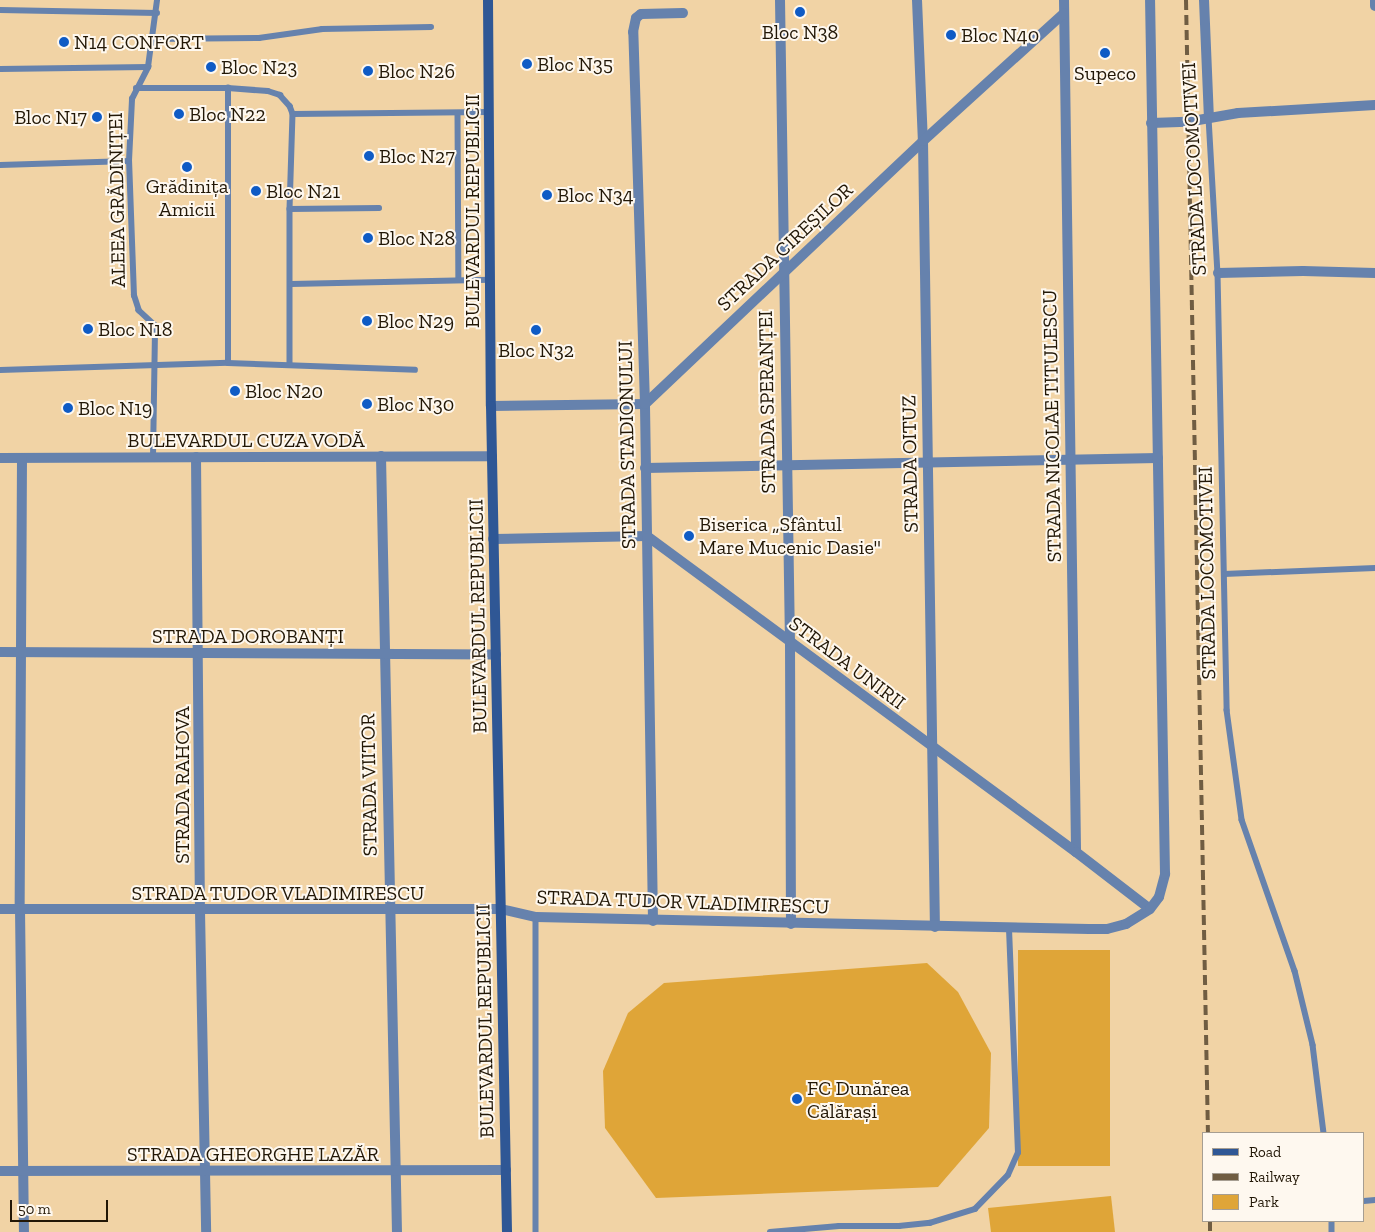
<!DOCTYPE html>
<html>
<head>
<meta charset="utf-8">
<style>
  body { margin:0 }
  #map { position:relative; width:1375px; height:1232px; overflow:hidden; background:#f1d3a5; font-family:"Zilla Slab",serif }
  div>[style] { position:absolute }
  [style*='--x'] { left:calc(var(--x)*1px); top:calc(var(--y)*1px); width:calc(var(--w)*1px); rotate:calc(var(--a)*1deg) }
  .green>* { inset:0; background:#dfa538; transform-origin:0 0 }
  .lane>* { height:5.5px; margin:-2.75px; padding:0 2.75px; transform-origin:2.75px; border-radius:2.75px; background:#6682ad }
  .street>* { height:10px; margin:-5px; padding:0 5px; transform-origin:5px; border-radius:5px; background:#6682ad }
  .secondary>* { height:10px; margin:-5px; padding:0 5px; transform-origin:5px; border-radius:5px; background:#2f5795 }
  .rail>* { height:4px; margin-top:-2px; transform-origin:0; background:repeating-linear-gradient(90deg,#705d42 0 10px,transparent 0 15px) }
  .dots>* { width:14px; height:14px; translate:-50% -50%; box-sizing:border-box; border:2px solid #fef8ef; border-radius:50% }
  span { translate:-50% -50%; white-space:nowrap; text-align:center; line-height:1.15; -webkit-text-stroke:4px #fef8ef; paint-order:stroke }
  .poi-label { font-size:20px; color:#221706 }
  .left { translate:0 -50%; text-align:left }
  .right { translate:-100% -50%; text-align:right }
  .street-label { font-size:20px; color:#221706 }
  .legend { position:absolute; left:1202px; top:1132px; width:162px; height:90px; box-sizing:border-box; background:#fef8ef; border:1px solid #a69e92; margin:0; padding:6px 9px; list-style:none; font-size:15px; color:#221706 }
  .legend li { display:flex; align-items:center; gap:10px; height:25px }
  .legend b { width:25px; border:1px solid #a69e92 }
  .scale { position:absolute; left:10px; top:1200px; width:98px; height:22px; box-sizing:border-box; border:2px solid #221706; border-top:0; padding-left:6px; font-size:15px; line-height:18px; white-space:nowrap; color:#221706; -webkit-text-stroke:4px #fef8ef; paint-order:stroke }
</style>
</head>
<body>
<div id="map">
  <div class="green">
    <i style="left:1018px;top:950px;width:92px;height:216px"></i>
    <i style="clip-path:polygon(927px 963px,958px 992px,991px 1053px,989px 1128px,938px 1187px,656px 1198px,605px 1128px,603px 1071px,628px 1013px,664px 983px)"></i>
    <i style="clip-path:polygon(1111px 1196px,1115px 1232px,991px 1232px,988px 1208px)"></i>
  </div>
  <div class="lane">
    <i style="--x:0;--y:10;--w:157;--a:1.1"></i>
    <i style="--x:152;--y:39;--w:107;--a:-0.5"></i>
    <i style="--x:259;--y:38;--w:64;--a:-8.1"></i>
    <i style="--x:322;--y:29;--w:109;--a:-1.1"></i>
    <i style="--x:0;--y:69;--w:148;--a:-0.8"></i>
    <i style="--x:136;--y:88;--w:92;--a:0"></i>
    <i style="--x:228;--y:88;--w:40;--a:4.3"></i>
    <i style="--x:268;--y:91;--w:13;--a:18"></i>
    <i style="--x:280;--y:95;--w:15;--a:48"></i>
    <i style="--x:290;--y:106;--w:9;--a:69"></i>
    <i style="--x:293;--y:114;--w:95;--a:91.8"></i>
    <i style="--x:290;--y:209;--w:155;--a:90"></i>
    <i style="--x:458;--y:113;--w:167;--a:89.7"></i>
    <i style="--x:293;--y:114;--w:196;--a:-0.6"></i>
    <i style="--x:1209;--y:118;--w:155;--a:86.7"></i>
    <i style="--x:1218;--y:273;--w:437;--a:88.8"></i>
    <i style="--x:1227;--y:710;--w:111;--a:82.2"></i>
    <i style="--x:1242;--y:820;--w:160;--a:70.7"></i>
    <i style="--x:1295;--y:971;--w:76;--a:76.3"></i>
    <i style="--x:1313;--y:1045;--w:89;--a:82.9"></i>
    <i style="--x:0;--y:165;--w:129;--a:-1.8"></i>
    <i style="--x:290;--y:209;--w:89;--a:-0.6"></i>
    <i style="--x:291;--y:284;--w:199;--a:-1.2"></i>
    <i style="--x:228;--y:363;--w:275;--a:-90"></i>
    <i style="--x:0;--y:370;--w:228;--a:-1.8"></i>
    <i style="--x:228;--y:363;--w:187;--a:2.1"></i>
    <i style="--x:153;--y:458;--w:125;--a:-89.1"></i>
    <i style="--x:155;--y:333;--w:8;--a:-97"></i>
    <i style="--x:154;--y:325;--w:21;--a:-137"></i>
    <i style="--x:139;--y:311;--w:16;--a:-108"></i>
    <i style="--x:134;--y:296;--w:135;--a:-92.1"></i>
    <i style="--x:129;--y:161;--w:62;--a:-87.2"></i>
    <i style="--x:132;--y:99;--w:36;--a:-63"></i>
    <i style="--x:148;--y:67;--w:68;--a:-82.3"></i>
    <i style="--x:1224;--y:574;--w:151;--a:-2.3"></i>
    <i style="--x:536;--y:917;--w:315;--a:90"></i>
    <i style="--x:1364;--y:1201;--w:11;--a:-5"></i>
    <i style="--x:1332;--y:1221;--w:11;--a:90"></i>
    <i style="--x:770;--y:1232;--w:69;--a:-5"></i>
    <i style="--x:839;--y:1226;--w:60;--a:0"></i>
    <i style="--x:899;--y:1226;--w:31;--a:-6"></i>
    <i style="--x:930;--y:1223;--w:47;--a:-17.3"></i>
    <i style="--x:975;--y:1209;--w:47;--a:-45.9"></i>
    <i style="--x:1008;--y:1175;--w:24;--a:-66"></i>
    <i style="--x:1018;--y:1153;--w:226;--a:-92.3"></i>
  </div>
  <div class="street">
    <i style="--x:780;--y:0;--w:643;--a:89.11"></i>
    <i style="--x:790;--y:643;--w:281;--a:89.8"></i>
    <i style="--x:917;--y:0;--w:141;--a:87.6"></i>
    <i style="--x:923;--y:141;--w:786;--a:89.13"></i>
    <i style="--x:1064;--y:0;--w:852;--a:89.19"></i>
    <i style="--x:1204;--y:0;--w:118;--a:87.6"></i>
    <i style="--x:1375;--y:0;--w:6;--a:90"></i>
    <i style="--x:1151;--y:123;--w:36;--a:-2"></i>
    <i style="--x:1187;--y:122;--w:52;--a:-10"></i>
    <i style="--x:1238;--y:113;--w:137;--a:-3.3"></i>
    <i style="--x:1218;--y:273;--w:85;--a:-1.3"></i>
    <i style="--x:1303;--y:271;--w:72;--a:1.6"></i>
    <i style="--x:491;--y:406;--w:154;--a:-0.7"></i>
    <i style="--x:645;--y:404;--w:383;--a:-43.4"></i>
    <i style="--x:923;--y:141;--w:190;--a:-42.2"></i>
    <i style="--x:381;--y:456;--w:776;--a:88.82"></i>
    <i style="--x:196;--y:457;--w:454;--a:89.5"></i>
    <i style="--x:200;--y:911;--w:321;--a:88.9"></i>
    <i style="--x:0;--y:458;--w:492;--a:-0.2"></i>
    <i style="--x:22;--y:458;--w:451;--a:90.3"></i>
    <i style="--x:20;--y:909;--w:323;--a:89.3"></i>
    <i style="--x:645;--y:468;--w:513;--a:-1.12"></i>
    <i style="--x:493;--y:539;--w:154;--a:-1.1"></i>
    <i style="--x:647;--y:536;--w:533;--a:36.38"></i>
    <i style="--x:1076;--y:852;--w:93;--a:37.6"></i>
    <i style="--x:0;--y:652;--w:496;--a:0.3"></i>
    <i style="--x:0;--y:909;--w:501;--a:0"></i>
    <i style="--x:501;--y:909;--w:36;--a:13"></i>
    <i style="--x:536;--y:917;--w:553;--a:1.24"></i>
    <i style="--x:1089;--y:929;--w:18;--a:0"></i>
    <i style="--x:1107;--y:929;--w:20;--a:-15"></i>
    <i style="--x:1126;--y:924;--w:28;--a:-32"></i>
    <i style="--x:1150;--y:909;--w:15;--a:-53"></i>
    <i style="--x:1159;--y:897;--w:24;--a:-75"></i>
    <i style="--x:1165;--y:874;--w:874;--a:-90.98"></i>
    <i style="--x:653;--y:921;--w:517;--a:-90.89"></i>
    <i style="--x:645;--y:404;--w:372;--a:-91.8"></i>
    <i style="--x:633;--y:32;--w:14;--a:-78"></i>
    <i style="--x:636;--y:18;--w:6;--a:-39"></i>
    <i style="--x:641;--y:14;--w:42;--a:-1.4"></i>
    <i style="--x:0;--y:1171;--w:506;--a:-0.11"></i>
  </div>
  <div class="secondary">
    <i style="--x:488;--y:0;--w:406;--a:89.6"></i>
    <i style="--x:491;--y:406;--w:826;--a:88.89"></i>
  </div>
  <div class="rail">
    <i style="--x:1186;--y:0;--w:1133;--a:88.89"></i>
    <i style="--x:1210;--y:1221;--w:11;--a:90"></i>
  </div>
  <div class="dots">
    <i style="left:800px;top:12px;background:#0f5bc5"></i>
    <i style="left:951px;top:35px;background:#0f5bc5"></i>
    <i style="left:64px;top:42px;background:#0f5bc5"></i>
    <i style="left:1105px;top:53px;background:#0f5bc5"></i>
    <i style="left:527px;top:64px;background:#0f5bc5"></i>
    <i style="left:211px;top:67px;background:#0f5bc5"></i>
    <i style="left:368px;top:71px;background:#0f5bc5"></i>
    <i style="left:179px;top:114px;background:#0f5bc5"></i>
    <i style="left:97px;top:117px;background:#0f5bc5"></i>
    <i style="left:369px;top:156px;background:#0f5bc5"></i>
    <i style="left:187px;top:167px;background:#0f5bc5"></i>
    <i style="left:256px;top:191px;background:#0f5bc5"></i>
    <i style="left:547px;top:195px;background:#0f5bc5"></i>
    <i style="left:368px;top:238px;background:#0f5bc5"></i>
    <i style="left:367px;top:321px;background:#0f5bc5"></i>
    <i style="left:88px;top:329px;background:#0f5bc5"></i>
    <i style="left:536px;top:330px;background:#0f5bc5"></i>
    <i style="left:235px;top:391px;background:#0f5bc5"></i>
    <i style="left:367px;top:404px;background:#0f5bc5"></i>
    <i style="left:68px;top:408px;background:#0f5bc5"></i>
    <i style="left:689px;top:536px;background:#0f5bc5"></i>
    <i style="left:797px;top:1099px;background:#0f5bc5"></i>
  </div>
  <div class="poi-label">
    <span style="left:800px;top:32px">Bloc N38</span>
    <span class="left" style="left:961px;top:35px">Bloc N40</span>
    <span class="left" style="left:74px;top:42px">N14 CONFORT</span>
    <span class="left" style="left:537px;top:64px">Bloc N35</span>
    <span class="left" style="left:221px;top:67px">Bloc N23</span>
    <span class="left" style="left:378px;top:71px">Bloc N26</span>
    <span style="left:1105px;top:73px">Supeco</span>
    <span class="left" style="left:189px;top:114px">Bloc N22</span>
    <span class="right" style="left:87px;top:117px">Bloc N17</span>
    <span class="left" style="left:379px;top:156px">Bloc N27</span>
    <span style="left:187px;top:198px">Grădinița<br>Amicii</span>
    <span class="left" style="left:266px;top:191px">Bloc N21</span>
    <span class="left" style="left:557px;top:195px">Bloc N34</span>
    <span class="left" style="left:378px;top:238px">Bloc N28</span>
    <span class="left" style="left:377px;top:321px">Bloc N29</span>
    <span class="left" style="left:98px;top:329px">Bloc N18</span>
    <span style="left:536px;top:350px">Bloc N32</span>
    <span class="left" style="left:245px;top:391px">Bloc N20</span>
    <span class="left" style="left:377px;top:404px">Bloc N30</span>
    <span class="left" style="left:78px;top:408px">Bloc N19</span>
    <span class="left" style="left:699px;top:536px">Biserica „Sfântul<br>Mare Mucenic Dasie"</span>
    <span class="left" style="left:807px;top:1100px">FC Dunărea<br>Călărași</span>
  </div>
  <div class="street-label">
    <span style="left:1194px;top:169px;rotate:-93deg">STRADA LOCOMOTIVEI</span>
    <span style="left:117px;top:200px;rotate:-91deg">ALEEA GRĂDINIȚEI</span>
    <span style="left:472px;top:211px;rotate:-90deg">BULEVARDUL REPUBLICII</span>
    <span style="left:785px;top:247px;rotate:-43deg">STRADA CIREȘILOR</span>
    <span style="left:767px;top:402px;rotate:-91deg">STRADA SPERANȚEI</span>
    <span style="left:1052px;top:426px;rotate:-91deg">STRADA NICOLAE TITULESCU</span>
    <span style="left:246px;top:440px">BULEVARDUL CUZA VODĂ</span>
    <span style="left:627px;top:445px;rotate:-91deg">STRADA STADIONULUI</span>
    <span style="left:910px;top:464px;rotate:-91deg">STRADA OITUZ</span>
    <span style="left:1207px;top:573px;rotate:-91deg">STRADA LOCOMOTIVEI</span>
    <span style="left:478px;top:616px;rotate:-91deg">BULEVARDUL REPUBLICII</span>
    <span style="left:248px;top:636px">STRADA DOROBANȚI</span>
    <span style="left:847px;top:663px;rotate:37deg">STRADA UNIRII</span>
    <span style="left:182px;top:785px;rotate:-90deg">STRADA RAHOVA</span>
    <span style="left:369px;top:785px;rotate:-91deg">STRADA VIITOR</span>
    <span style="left:278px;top:893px">STRADA TUDOR VLADIMIRESCU</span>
    <span style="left:683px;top:902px;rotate:2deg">STRADA TUDOR VLADIMIRESCU</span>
    <span style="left:485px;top:1021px;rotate:-91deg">BULEVARDUL REPUBLICII</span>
    <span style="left:253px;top:1154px">STRADA GHEORGHE LAZĂR</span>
  </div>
  <ul class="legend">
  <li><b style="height:6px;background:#2f5795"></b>Road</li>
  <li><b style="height:6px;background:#705d42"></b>Railway</li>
  <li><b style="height:14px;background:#dfa538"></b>Park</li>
  </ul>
  <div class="scale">50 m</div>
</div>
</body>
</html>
